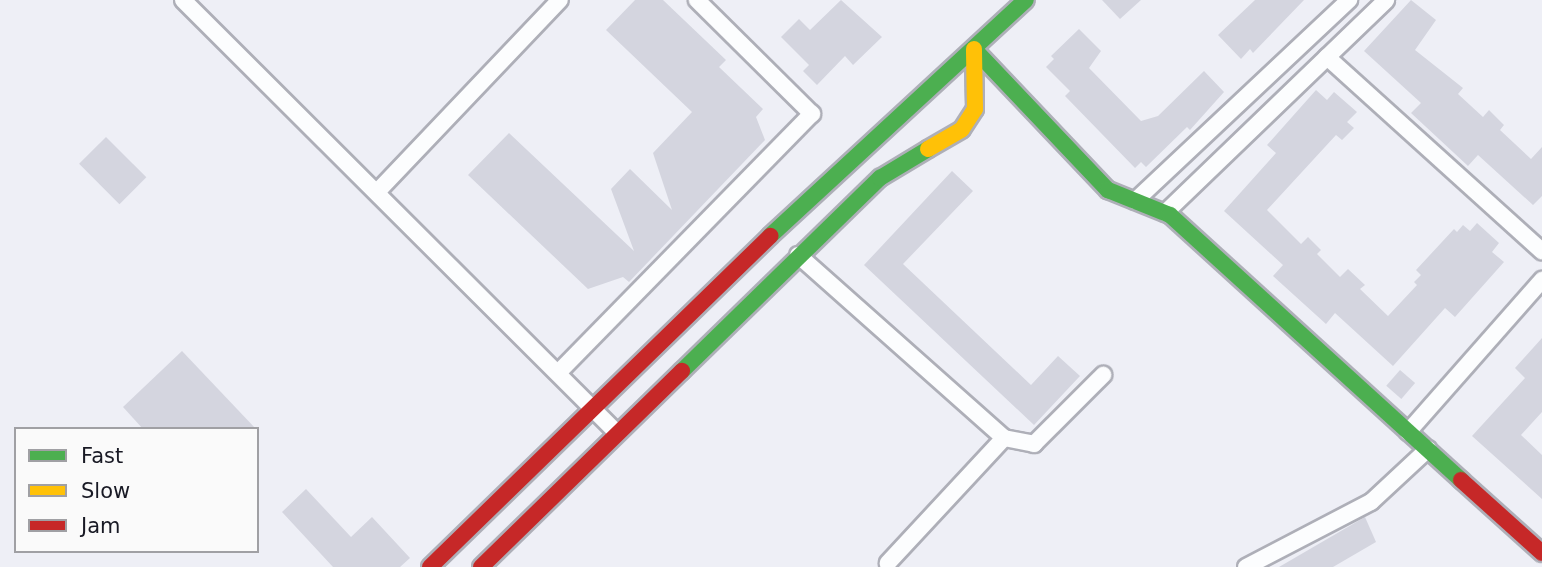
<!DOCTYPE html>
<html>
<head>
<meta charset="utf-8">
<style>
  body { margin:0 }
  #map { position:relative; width:1542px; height:567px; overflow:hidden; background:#eeeff6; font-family:"DejaVu Sans",sans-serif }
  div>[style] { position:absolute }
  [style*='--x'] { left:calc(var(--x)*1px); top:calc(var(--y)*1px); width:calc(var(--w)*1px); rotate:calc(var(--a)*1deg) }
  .building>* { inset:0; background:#d4d5df; transform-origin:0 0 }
  .roads { filter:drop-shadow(2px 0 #aeafb8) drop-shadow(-2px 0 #aeafb8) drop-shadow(0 2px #aeafb8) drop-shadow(0 -2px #aeafb8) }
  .street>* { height:16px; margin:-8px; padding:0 8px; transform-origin:8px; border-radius:8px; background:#fcfdfe }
  .fast>* { height:16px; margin:-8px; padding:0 8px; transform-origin:8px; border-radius:8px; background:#4caf50 }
  .slow>* { height:16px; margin:-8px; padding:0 8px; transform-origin:8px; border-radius:8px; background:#ffc107 }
  .jam>* { height:16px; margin:-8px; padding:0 8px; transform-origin:8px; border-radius:8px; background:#c62828 }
  span { translate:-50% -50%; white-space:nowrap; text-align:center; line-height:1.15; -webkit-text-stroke:5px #fafafa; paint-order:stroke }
  .legend { position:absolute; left:14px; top:427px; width:245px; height:126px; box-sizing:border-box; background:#fafafa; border:2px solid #a0a0a4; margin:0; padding:9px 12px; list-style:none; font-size:21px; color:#181924 }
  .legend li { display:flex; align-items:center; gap:14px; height:35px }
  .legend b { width:35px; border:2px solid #a0a0a4 }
</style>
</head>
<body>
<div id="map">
  <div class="building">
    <i style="clip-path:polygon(635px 0,663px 0,726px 60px,719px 67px,763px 109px,756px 117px,765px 140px,629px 282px,623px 277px,588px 289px,468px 175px,509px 133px,634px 251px,611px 189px,630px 169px,672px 210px,653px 153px,692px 112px,606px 30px)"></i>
    <i style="clip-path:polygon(841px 0,882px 37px,853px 65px,845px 56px,817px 85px,803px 71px,809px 65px,781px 37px,799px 19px,810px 30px)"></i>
    <i style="clip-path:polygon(1102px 0,1141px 0,1120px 19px)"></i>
    <i style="clip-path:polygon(1255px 0,1304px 0,1253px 53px,1250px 49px,1241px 59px,1218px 35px)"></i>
    <i style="clip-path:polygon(1411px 0,1436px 20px,1415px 50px,1463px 88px,1458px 94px,1483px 117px,1489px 110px,1504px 125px,1500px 130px,1531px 159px,1542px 147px,1542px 196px,1533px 205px,1478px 155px,1468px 166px,1411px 113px,1421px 103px,1364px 51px)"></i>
    <i style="clip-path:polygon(1079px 29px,1101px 51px,1089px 68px,1141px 121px,1158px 116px,1204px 71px,1224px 92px,1190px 130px,1187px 127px,1146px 167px,1141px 162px,1135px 168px,1065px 96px,1070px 91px,1046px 67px,1054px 59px,1051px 56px)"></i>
    <i style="clip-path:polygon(1316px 90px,1327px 100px,1334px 92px,1357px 112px,1347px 122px,1354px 128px,1342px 140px,1336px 135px,1267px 210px,1301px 244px,1308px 237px,1321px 250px,1317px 254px,1340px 277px,1348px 269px,1365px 285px,1360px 289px,1388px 316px,1417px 285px,1414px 282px,1421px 275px,1416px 270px,1454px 229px,1457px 232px,1463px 225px,1470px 231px,1477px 223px,1499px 243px,1492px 252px,1504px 262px,1455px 317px,1445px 308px,1393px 366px,1335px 313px,1326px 324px,1273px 276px,1283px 265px,1224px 211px,1276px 153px,1267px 145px)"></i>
    <i style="left:106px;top:137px;width:57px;height:38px;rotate:45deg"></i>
    <i style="clip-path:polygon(952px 171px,973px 191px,903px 264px,1031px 385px,1058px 356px,1080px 376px,1034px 425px,864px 265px)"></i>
    <i style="clip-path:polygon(1542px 338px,1542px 412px,1521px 435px,1542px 455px,1542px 499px,1472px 436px,1525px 378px,1515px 368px)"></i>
    <i style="clip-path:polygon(182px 351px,256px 429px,143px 429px,123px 407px)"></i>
    <i style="left:1400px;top:370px;width:20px;height:21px;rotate:41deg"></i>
    <i style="clip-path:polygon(306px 489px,351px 537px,372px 517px,410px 558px,400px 567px,333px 567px,282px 512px)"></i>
    <i style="clip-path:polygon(1365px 517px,1376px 542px,1333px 567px,1279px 567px)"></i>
  </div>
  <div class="roads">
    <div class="street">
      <i style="--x:183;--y:0;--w:613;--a:44.93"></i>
      <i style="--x:1327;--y:57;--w:290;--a:42.1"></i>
      <i style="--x:377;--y:192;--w:265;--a:-46.4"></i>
      <i style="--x:1135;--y:201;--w:294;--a:-43.2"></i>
      <i style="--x:1165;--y:213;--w:307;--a:-43.9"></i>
      <i style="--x:798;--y:255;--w:276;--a:41.6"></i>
      <i style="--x:1004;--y:438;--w:171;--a:132.9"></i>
      <i style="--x:558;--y:373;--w:363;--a:-45.6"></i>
      <i style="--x:812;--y:114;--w:162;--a:-135.3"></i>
      <i style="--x:1408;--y:432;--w:203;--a:-48.6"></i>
      <i style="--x:1004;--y:438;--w:31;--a:11"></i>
      <i style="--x:1034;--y:444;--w:98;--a:-45"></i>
      <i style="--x:1246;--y:567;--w:141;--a:-27.5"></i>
      <i style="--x:1371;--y:502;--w:78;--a:-42.9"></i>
    </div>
    <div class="fast">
      <i style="--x:974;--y:49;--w:195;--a:46.5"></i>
      <i style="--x:1108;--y:190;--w:67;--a:22"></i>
      <i style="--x:1170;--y:215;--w:394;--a:42.3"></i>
      <i style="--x:770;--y:236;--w:348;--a:-42.7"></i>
      <i style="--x:682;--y:371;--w:277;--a:-44.3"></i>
      <i style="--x:880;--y:178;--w:56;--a:-31.1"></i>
    </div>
    <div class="slow">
      <i style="--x:928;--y:149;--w:39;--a:-30"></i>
      <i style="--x:962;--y:129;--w:24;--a:-57"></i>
      <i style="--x:975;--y:109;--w:60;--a:-91"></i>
    </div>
    <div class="jam">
      <i style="--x:1461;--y:480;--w:109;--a:42"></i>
      <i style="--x:430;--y:567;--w:475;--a:-44.2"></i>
      <i style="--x:481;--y:567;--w:281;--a:-44.3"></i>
    </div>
  </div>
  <ul class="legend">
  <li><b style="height:9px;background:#4caf50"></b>Fast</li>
  <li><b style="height:9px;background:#ffc107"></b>Slow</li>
  <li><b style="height:9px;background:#c62828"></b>Jam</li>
  </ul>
</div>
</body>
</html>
